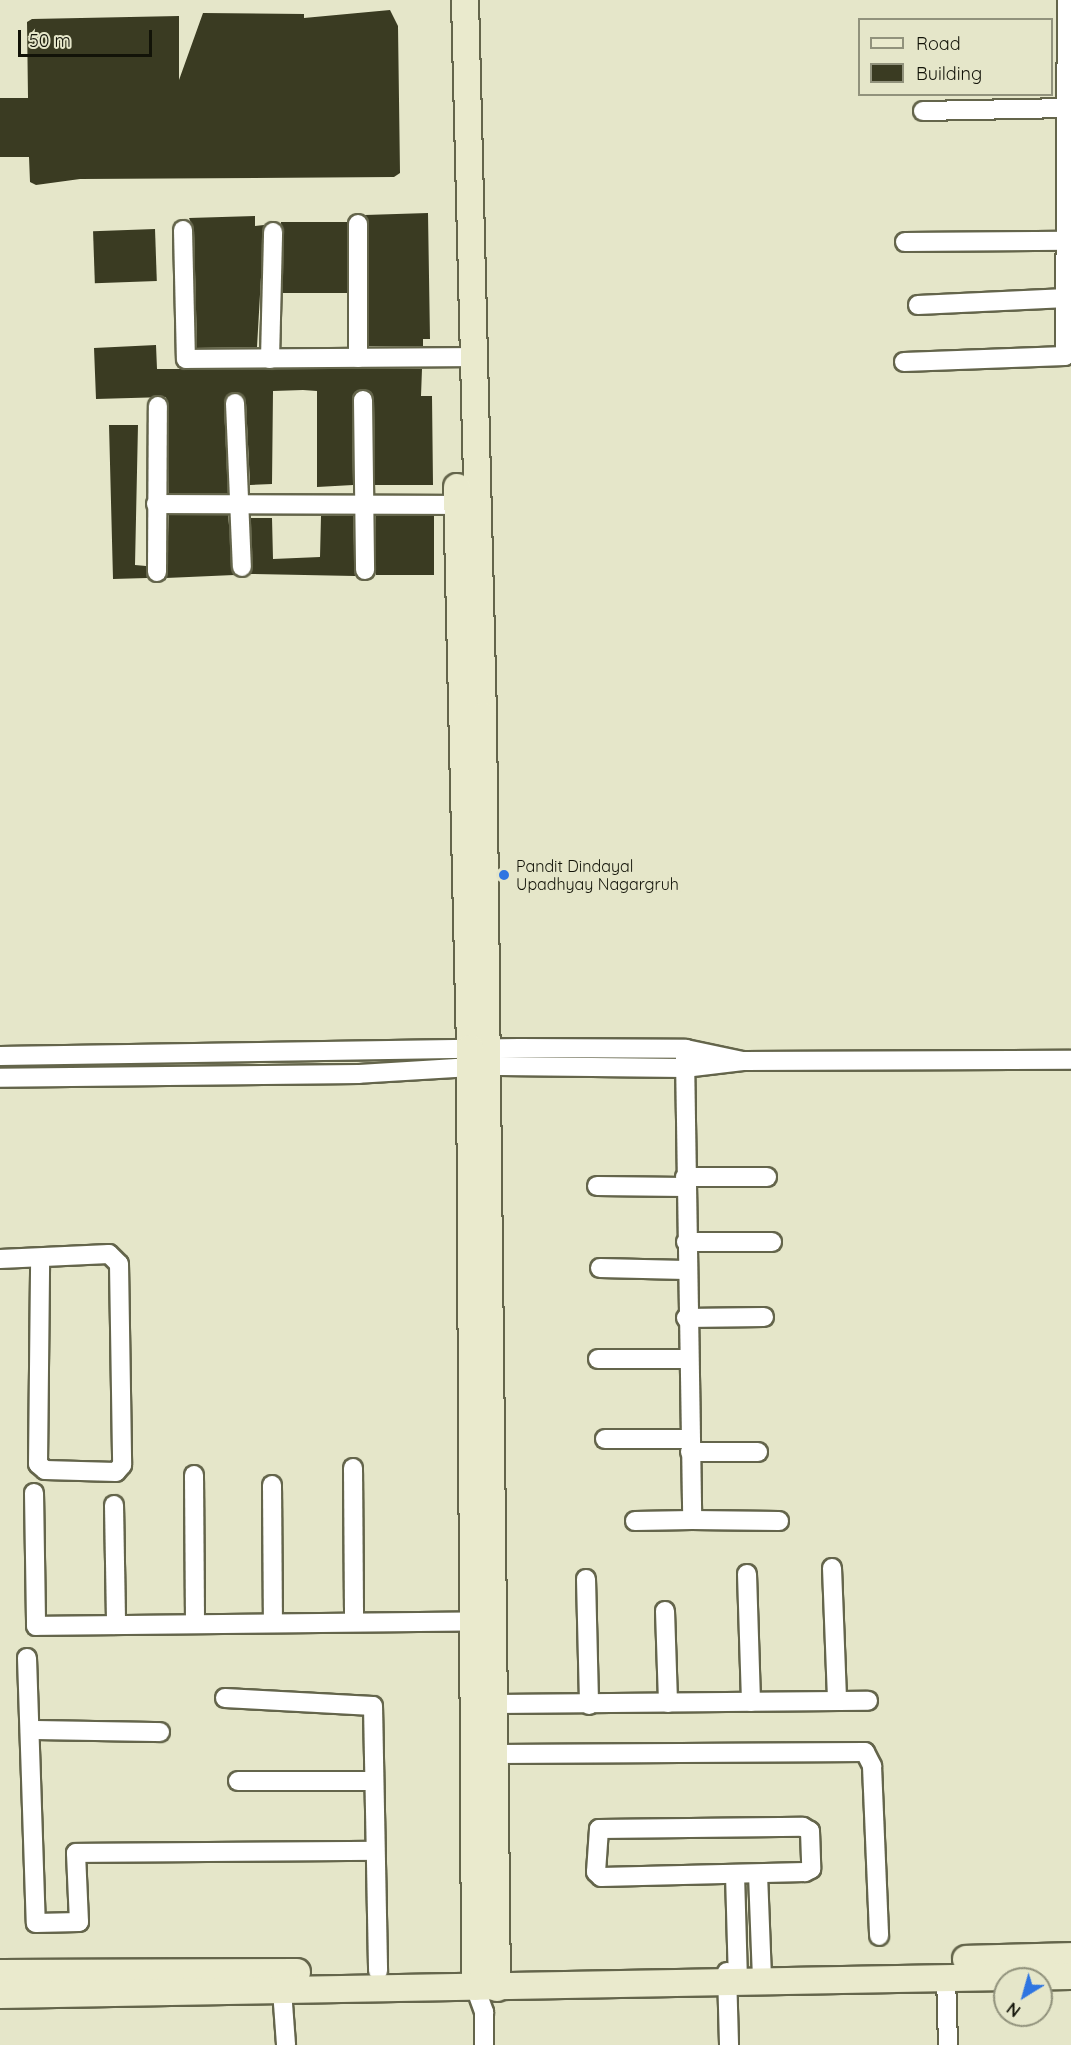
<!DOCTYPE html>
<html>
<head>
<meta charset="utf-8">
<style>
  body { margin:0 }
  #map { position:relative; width:1071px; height:2045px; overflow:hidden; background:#e5e6c9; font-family:Quicksand,sans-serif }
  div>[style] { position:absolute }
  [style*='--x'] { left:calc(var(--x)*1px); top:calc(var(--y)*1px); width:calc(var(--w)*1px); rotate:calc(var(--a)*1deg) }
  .building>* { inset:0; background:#3a3b22; transform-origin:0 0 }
  .roads { filter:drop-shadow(2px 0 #64654b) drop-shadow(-2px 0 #64654b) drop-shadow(0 2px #64654b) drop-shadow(0 -2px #64654b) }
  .street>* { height:18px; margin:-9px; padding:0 9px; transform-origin:9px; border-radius:9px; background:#fff }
  .secondary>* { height:26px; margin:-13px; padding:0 13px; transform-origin:13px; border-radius:13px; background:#eaeacd }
  .dots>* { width:16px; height:16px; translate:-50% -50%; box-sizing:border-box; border:3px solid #e5e6c9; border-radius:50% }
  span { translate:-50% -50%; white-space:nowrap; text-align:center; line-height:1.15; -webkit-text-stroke:6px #e5e6c9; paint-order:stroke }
  .poi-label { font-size:16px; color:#121308 }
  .left { translate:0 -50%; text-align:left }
  .legend { position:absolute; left:858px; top:18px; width:195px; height:78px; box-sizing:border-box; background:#e5e6c9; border:2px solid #91927c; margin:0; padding:8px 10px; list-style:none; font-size:18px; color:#121308 }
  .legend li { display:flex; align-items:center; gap:12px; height:30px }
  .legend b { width:30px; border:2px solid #91927c }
  .north { position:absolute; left:993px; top:1967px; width:60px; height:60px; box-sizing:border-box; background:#e5e6c9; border:2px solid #91927c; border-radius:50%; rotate:217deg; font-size:16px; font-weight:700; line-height:24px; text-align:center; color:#121308 }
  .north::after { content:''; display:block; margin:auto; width:21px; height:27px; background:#2e75e1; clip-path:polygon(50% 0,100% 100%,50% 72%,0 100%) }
  .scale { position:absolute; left:18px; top:30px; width:134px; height:27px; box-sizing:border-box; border:3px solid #121308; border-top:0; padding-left:8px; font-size:18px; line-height:21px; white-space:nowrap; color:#121308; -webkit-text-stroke:4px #e5e6c9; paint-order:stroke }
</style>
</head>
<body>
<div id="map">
  <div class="building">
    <i style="clip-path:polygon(390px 10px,398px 26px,400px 173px,394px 177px,80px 179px,36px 185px,30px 182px,29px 157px,0 157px,0 98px,28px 98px,27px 22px,32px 19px,179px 16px,179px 80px,203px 13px,304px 14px,304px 18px)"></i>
    <i style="clip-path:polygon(428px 213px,430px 339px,423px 339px,423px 346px,369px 346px,365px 215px)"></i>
    <i style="clip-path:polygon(255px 216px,255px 226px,264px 225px,257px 347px,197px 348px,194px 230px,189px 218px)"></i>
    <i style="left:347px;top:222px;width:71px;height:66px;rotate:90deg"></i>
    <i style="left:155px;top:229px;width:52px;height:62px;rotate:88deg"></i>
    <i style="clip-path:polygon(156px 345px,157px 369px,422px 369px,421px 396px,432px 396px,433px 485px,375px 485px,374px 400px,363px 389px,352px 400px,353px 485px,317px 487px,317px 391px,303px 390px,273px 391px,272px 484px,250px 485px,246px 403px,235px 392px,224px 403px,228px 493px,169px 493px,166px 397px,96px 399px,94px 348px)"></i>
    <i style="clip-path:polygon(109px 425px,138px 425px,135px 565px,146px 566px,147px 578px,113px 579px)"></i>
    <i style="clip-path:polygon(169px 515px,228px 515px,234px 575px,166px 578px)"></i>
    <i style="clip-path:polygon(321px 516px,353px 516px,355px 576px,250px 574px,251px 518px,272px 518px,273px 559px,320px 557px)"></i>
    <i style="left:376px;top:516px;width:58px;height:59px"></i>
  </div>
  <div class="roads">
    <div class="street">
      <i style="--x:923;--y:111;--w:146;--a:-1.2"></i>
      <i style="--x:183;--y:230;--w:129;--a:88.7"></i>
      <i style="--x:186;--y:359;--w:287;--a:-0.4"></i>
      <i style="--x:905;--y:242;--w:163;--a:-0.4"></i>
      <i style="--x:918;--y:305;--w:149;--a:-2.7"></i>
      <i style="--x:358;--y:358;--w:134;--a:-90"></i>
      <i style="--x:270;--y:359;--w:127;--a:-88.6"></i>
      <i style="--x:904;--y:362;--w:161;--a:-2.1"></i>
      <i style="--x:1065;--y:356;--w:356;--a:-89.7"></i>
      <i style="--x:363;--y:400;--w:170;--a:89.3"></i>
      <i style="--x:235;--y:403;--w:164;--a:87.6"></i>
      <i style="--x:156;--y:504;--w:313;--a:0.2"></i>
      <i style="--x:157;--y:572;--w:166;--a:-89.7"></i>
      <i style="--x:0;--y:1056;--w:519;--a:-0.88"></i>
      <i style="--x:519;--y:1048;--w:167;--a:0.3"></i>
      <i style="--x:686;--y:1049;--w:58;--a:11.9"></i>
      <i style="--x:743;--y:1061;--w:59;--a:173.2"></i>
      <i style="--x:684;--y:1068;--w:196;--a:-179.4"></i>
      <i style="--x:488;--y:1066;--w:129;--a:176.5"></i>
      <i style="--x:359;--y:1074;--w:359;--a:179.4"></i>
      <i style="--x:685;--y:1057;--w:463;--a:89.1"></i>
      <i style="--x:692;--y:1520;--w:87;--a:0.7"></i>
      <i style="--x:743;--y:1061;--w:328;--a:-0.2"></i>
      <i style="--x:685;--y:1177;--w:82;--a:0"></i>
      <i style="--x:597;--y:1186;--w:88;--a:0.7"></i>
      <i style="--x:686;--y:1242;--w:86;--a:0"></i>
      <i style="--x:0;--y:1259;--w:109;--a:-2.6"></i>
      <i style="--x:109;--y:1254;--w:14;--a:45"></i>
      <i style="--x:119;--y:1264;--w:201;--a:89.1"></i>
      <i style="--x:122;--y:1465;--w:9;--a:131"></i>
      <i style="--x:116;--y:1472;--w:71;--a:-178.4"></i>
      <i style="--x:45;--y:1470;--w:9;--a:-139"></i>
      <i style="--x:38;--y:1464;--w:206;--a:-89.4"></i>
      <i style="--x:600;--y:1268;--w:86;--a:1.3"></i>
      <i style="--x:686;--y:1318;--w:78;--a:-0.7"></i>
      <i style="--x:598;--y:1359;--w:89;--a:0"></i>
      <i style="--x:605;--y:1439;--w:84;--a:0"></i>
      <i style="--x:690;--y:1452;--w:68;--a:0"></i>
      <i style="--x:353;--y:1468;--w:154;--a:89.6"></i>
      <i style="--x:194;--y:1475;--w:149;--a:89.6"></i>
      <i style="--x:272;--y:1485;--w:138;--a:89.6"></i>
      <i style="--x:34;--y:1493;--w:133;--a:89.1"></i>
      <i style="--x:36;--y:1626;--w:447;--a:-0.6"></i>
      <i style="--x:114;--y:1505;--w:120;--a:89"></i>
      <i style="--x:635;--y:1521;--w:57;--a:-1"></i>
      <i style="--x:832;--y:1568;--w:133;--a:87.8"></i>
      <i style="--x:747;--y:1574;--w:128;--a:88.2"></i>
      <i style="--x:586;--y:1579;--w:126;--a:88.6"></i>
      <i style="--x:665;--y:1611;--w:92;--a:88.1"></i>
      <i style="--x:27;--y:1658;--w:265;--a:88.1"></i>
      <i style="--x:36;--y:1923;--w:43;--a:-1.3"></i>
      <i style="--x:79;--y:1922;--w:69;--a:-92.5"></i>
      <i style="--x:76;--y:1853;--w:298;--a:-0.4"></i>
      <i style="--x:225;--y:1698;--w:148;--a:3.1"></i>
      <i style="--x:373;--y:1706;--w:265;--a:88.9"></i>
      <i style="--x:496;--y:1704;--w:372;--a:-0.5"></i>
      <i style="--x:30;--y:1730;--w:130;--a:0.9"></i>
      <i style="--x:496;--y:1754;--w:369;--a:-0.3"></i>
      <i style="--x:865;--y:1752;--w:16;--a:63"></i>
      <i style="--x:872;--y:1766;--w:170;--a:87.6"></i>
      <i style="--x:238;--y:1781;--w:136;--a:0"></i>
      <i style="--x:803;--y:1827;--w:8;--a:30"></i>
      <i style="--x:810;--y:1831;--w:38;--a:88"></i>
      <i style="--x:811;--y:1869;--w:7;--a:153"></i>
      <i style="--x:805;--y:1872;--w:204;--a:178.6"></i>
      <i style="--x:601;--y:1877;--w:7;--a:-135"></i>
      <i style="--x:596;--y:1872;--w:43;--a:-86"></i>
      <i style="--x:599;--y:1829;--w:204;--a:-0.6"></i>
      <i style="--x:735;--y:1874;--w:107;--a:88.4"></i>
      <i style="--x:758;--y:1874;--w:106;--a:87.8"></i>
      <i style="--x:727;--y:1972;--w:73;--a:88.4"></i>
      <i style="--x:946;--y:1977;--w:68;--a:88.3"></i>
      <i style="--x:475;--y:1987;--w:27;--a:70"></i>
      <i style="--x:484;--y:2012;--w:33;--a:90"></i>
      <i style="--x:282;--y:1990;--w:55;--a:85.8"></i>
    </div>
    <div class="secondary">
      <i style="--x:465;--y:0;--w:716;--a:88.56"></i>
      <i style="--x:483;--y:716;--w:1272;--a:89.37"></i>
      <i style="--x:457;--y:487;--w:561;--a:88.67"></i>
      <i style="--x:470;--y:1048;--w:939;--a:89.69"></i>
      <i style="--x:966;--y:1959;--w:105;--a:-1.6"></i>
      <i style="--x:0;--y:1973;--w:297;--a:-0.2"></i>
      <i style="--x:0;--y:1995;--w:1071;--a:-1.02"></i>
    </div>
  </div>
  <div class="dots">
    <i style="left:504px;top:875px;background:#2e75e1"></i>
  </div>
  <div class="poi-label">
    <span class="left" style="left:516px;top:875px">Pandit Dindayal<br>Upadhyay Nagargruh</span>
  </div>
  <ul class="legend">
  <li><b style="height:8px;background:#eaeacd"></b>Road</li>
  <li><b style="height:16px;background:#3a3b22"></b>Building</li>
  </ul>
  <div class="north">N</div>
  <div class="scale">50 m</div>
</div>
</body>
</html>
